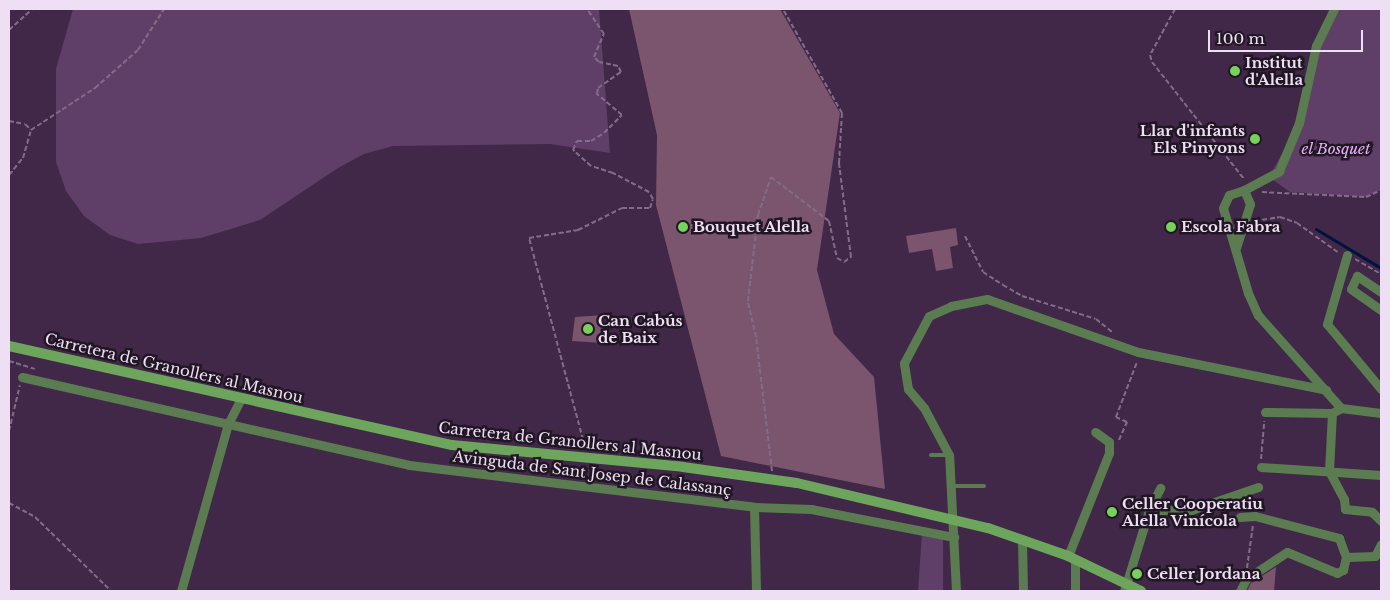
<!DOCTYPE html>
<html>
<head>
<meta charset="utf-8">
<style>
  body { margin:0 }
  #map { position:relative; width:1390px; height:600px; overflow:hidden; background:#412848; font-family:"Libre Baskerville",serif }
  div>[style] { position:absolute }
  [style*='--x'] { left:calc(var(--x)*1px); top:calc(var(--y)*1px); width:calc(var(--w)*1px); rotate:calc(var(--a)*1deg) }
  .green>* { inset:0; background:#5f3f67 }
  .stream>* { height:3px; margin:-1.5px; padding:0 1.5px; transform-origin:1.5px; border-radius:1.5px; background:#00133f }
  .building>* { inset:0; background:#7b546e }
  .path>* { height:2px; margin-top:-1px; transform-origin:0; background:repeating-linear-gradient(90deg,#826c88 0 5px,transparent 0 7.5px) }
  .lane>* { height:4.5px; margin:-2.25px; padding:0 2.25px; transform-origin:2.25px; border-radius:2.25px; background:#5a7c50 }
  .street>* { height:9px; margin:-4.5px; padding:0 4.5px; transform-origin:4.5px; border-radius:4.5px; background:#5a7c50 }
  .secondary>* { height:10px; margin:-5px; padding:0 5px; transform-origin:5px; border-radius:5px; background:#6da55d }
  .dots>* { width:14px; height:14px; translate:-50% -50%; box-sizing:border-box; border:2px solid #211624; border-radius:50% }
  span { translate:-50% -50%; white-space:nowrap; text-align:center; line-height:1.15; -webkit-text-stroke:5px #211624; paint-order:stroke }
  .poi-label { font-size:15px; color:#efdff4; font-weight:700 }
  .left { translate:0 -50%; text-align:left }
  .right { translate:-100% -50%; text-align:right }
  .park-label { font-size:15px; color:#e8b0f8; font-style:italic }
  .street-label { font-size:15px; color:#efdff4 }
  .frame { position:absolute; inset:0; border:10px solid #efdff4; pointer-events:none }
  .scale { position:absolute; left:1208px; top:30px; width:155px; height:22px; box-sizing:border-box; border:2px solid #efdff4; border-top:0; padding-left:6px; font-size:15px; line-height:18px; white-space:nowrap; color:#efdff4; -webkit-text-stroke:4px #211624; paint-order:stroke }
</style>
</head>
<body>
<div id="map">
  <div class="green">
    <i style="clip-path:polygon(73px 9px,599px 9px,610px 153px,550px 144px,393px 146px,364px 154px,338px 168px,260px 220px,201px 238px,138px 244px,110px 235px,84px 216px,66px 191px,56px 162px,56px 69px)"></i>
    <i style="clip-path:polygon(1334px 9px,1381px 9px,1381px 190px,1366px 197px,1290px 192px,1269px 177px,1299px 123px,1312px 67px)"></i>
    <i style="clip-path:polygon(922px 533px,943px 537px,943px 591px,918px 591px)"></i>
  </div>
  <div class="stream">
    <i style="--x:1316;--y:229;--w:76;--a:31"></i>
  </div>
  <div class="building">
    <i style="clip-path:polygon(629px 9px,780px 9px,840px 113px,817px 270px,834px 334px,874px 377px,885px 489px,721px 456px,656px 205px,657px 135px)"></i>
    <i style="clip-path:polygon(956px 228px,958px 245px,950px 247px,953px 268px,936px 271px,932px 249px,909px 253px,906px 236px)"></i>
    <i style="clip-path:polygon(604px 315px,602px 343px,572px 341px,575px 317px)"></i>
    <i style="clip-path:polygon(1276px 567px,1274px 591px,1247px 591px,1251px 583px)"></i>
  </div>
  <div class="path">
    <i style="--x:1175;--y:9;--w:52;--a:118.5"></i>
    <i style="--x:1150;--y:55;--w:7;--a:74"></i>
    <i style="--x:1152;--y:62;--w:149;--a:51.8"></i>
    <i style="--x:9;--y:30;--w:31;--a:-42"></i>
    <i style="--x:9;--y:121;--w:16;--a:11"></i>
    <i style="--x:25;--y:124;--w:8;--a:45"></i>
    <i style="--x:9;--y:175;--w:22;--a:-51"></i>
    <i style="--x:23;--y:158;--w:29;--a:-74"></i>
    <i style="--x:31;--y:130;--w:77;--a:-33.3"></i>
    <i style="--x:95;--y:88;--w:57;--a:-41.5"></i>
    <i style="--x:138;--y:50;--w:49;--a:-57.6"></i>
    <i style="--x:1262;--y:192;--w:104;--a:2.8"></i>
    <i style="--x:1366;--y:197;--w:17;--a:-25"></i>
    <i style="--x:1255;--y:221;--w:25;--a:-9"></i>
    <i style="--x:1280;--y:217;--w:18;--a:19"></i>
    <i style="--x:1297;--y:223;--w:52;--a:35.5"></i>
    <i style="--x:965;--y:236;--w:40;--a:63.4"></i>
    <i style="--x:983;--y:272;--w:24;--a:33"></i>
    <i style="--x:1003;--y:285;--w:22;--a:30"></i>
    <i style="--x:1022;--y:296;--w:77;--a:17.3"></i>
    <i style="--x:1096;--y:319;--w:21;--a:39"></i>
    <i style="--x:1355;--y:259;--w:30;--a:30"></i>
    <i style="--x:9;--y:361;--w:27;--a:17"></i>
    <i style="--x:9;--y:431;--w:47;--a:-76.6"></i>
    <i style="--x:1119;--y:440;--w:20;--a:-66"></i>
    <i style="--x:1127;--y:422;--w:12;--a:-156"></i>
    <i style="--x:1116;--y:417;--w:59;--a:-69.1"></i>
    <i style="--x:585;--y:447;--w:216;--a:-105"></i>
    <i style="--x:529;--y:238;--w:50;--a:-9.3"></i>
    <i style="--x:578;--y:230;--w:49;--a:-26.6"></i>
    <i style="--x:622;--y:208;--w:28;--a:0"></i>
    <i style="--x:650;--y:208;--w:9;--a:-72"></i>
    <i style="--x:653;--y:199;--w:8;--a:-120"></i>
    <i style="--x:649;--y:192;--w:41;--a:-152.2"></i>
    <i style="--x:613;--y:173;--w:23;--a:-162"></i>
    <i style="--x:591;--y:166;--w:24;--a:-138"></i>
    <i style="--x:573;--y:150;--w:10;--a:-66"></i>
    <i style="--x:577;--y:141;--w:14;--a:0"></i>
    <i style="--x:591;--y:141;--w:15;--a:-32"></i>
    <i style="--x:604;--y:133;--w:25;--a:-45"></i>
    <i style="--x:622;--y:115;--w:33;--a:-140"></i>
    <i style="--x:597;--y:94;--w:6;--a:-81"></i>
    <i style="--x:598;--y:88;--w:28;--a:-35"></i>
    <i style="--x:621;--y:72;--w:7;--a:-117"></i>
    <i style="--x:618;--y:66;--w:19;--a:-168"></i>
    <i style="--x:599;--y:62;--w:7;--a:-135"></i>
    <i style="--x:594;--y:57;--w:25;--a:-67"></i>
    <i style="--x:604;--y:34;--w:30;--a:-124"></i>
    <i style="--x:1261;--y:459;--w:38;--a:-85"></i>
    <i style="--x:772;--y:471;--w:135;--a:-96.8"></i>
    <i style="--x:756;--y:337;--w:37;--a:-103"></i>
    <i style="--x:748;--y:301;--w:87;--a:-83.4"></i>
    <i style="--x:758;--y:215;--w:40;--a:-71.1"></i>
    <i style="--x:771;--y:177;--w:73;--a:37.2"></i>
    <i style="--x:829;--y:221;--w:38;--a:78"></i>
    <i style="--x:837;--y:258;--w:8;--a:30"></i>
    <i style="--x:844;--y:262;--w:9;--a:-36"></i>
    <i style="--x:851;--y:257;--w:95;--a:-97.3"></i>
    <i style="--x:839;--y:163;--w:50;--a:-86.6"></i>
    <i style="--x:842;--y:113;--w:120;--a:-119.6"></i>
    <i style="--x:9;--y:503;--w:30;--a:28"></i>
    <i style="--x:35;--y:517;--w:106;--a:44.2"></i>
    <i style="--x:1247;--y:568;--w:43;--a:-82.1"></i>
  </div>
  <div class="lane">
    <i style="--x:931;--y:455;--w:18;--a:0"></i>
    <i style="--x:952;--y:486;--w:32;--a:0"></i>
  </div>
  <div class="street">
    <i style="--x:1244;--y:190;--w:40;--a:-28"></i>
    <i style="--x:1279;--y:171;--w:52;--a:-67.4"></i>
    <i style="--x:1299;--y:123;--w:79;--a:-77.6"></i>
    <i style="--x:1316;--y:46;--w:41;--a:-64.1"></i>
    <i style="--x:1236;--y:248;--w:46;--a:-72.3"></i>
    <i style="--x:1250;--y:204;--w:15;--a:-113"></i>
    <i style="--x:1244;--y:190;--w:16;--a:162"></i>
    <i style="--x:1229;--y:195;--w:14;--a:115"></i>
    <i style="--x:1223;--y:208;--w:89;--a:73.6"></i>
    <i style="--x:1248;--y:293;--w:24;--a:66"></i>
    <i style="--x:1258;--y:315;--w:125;--a:48.3"></i>
    <i style="--x:1347;--y:255;--w:72;--a:106.2"></i>
    <i style="--x:1327;--y:324;--w:85;--a:50.3"></i>
    <i style="--x:1381;--y:292;--w:29;--a:-146"></i>
    <i style="--x:1357;--y:276;--w:14;--a:115"></i>
    <i style="--x:1351;--y:289;--w:37;--a:35"></i>
    <i style="--x:22;--y:377;--w:397;--a:12.8"></i>
    <i style="--x:409;--y:465;--w:348;--a:6.9"></i>
    <i style="--x:754;--y:507;--w:57;--a:2"></i>
    <i style="--x:811;--y:509;--w:146;--a:11.1"></i>
    <i style="--x:1341;--y:408;--w:10;--a:151"></i>
    <i style="--x:1332;--y:413;--w:58;--a:93"></i>
    <i style="--x:1329;--y:471;--w:32;--a:62"></i>
    <i style="--x:1344;--y:499;--w:10;--a:84"></i>
    <i style="--x:1345;--y:509;--w:27;--a:6"></i>
    <i style="--x:1372;--y:512;--w:13;--a:45"></i>
    <i style="--x:1341;--y:408;--w:40;--a:7.1"></i>
    <i style="--x:1265;--y:412;--w:67;--a:0.9"></i>
    <i style="--x:1261;--y:467;--w:120;--a:3.8"></i>
    <i style="--x:754;--y:507;--w:84;--a:88.6"></i>
    <i style="--x:1149;--y:510;--w:25;--a:-63"></i>
    <i style="--x:1240;--y:517;--w:15;--a:-4"></i>
    <i style="--x:1255;--y:516;--w:87;--a:14.7"></i>
    <i style="--x:1339;--y:538;--w:20;--a:70"></i>
    <i style="--x:1346;--y:557;--w:29;--a:-2"></i>
    <i style="--x:1375;--y:556;--w:13;--a:-63"></i>
    <i style="--x:1022;--y:539;--w:52;--a:88.9"></i>
    <i style="--x:1068;--y:556;--w:111;--a:-68.3"></i>
    <i style="--x:1109;--y:453;--w:11;--a:-90"></i>
    <i style="--x:1109;--y:442;--w:17;--a:-144"></i>
    <i style="--x:181;--y:591;--w:173;--a:-74.3"></i>
    <i style="--x:228;--y:424;--w:27;--a:-63"></i>
    <i style="--x:956;--y:591;--w:136;--a:-92.9"></i>
    <i style="--x:949;--y:455;--w:53;--a:-118"></i>
    <i style="--x:924;--y:408;--w:25;--a:-130"></i>
    <i style="--x:908;--y:389;--w:26;--a:-99"></i>
    <i style="--x:904;--y:363;--w:53;--a:-62"></i>
    <i style="--x:929;--y:316;--w:24;--a:-24"></i>
    <i style="--x:951;--y:306;--w:37;--a:-11"></i>
    <i style="--x:987;--y:299;--w:160;--a:19.3"></i>
    <i style="--x:1138;--y:352;--w:192;--a:11.4"></i>
    <i style="--x:1075;--y:591;--w:31;--a:-90"></i>
    <i style="--x:1124;--y:591;--w:85;--a:-72.8"></i>
    <i style="--x:1149;--y:510;--w:42;--a:0"></i>
    <i style="--x:1191;--y:510;--w:71;--a:-18.9"></i>
    <i style="--x:1240;--y:591;--w:13;--a:-63"></i>
    <i style="--x:1246;--y:579;--w:49;--a:-33.4"></i>
    <i style="--x:1287;--y:552;--w:54;--a:22.8"></i>
    <i style="--x:1337;--y:573;--w:7;--a:-27"></i>
    <i style="--x:1343;--y:570;--w:13;--a:-77"></i>
  </div>
  <div class="secondary">
    <i style="--x:9;--y:346;--w:454;--a:12.6"></i>
    <i style="--x:452;--y:445;--w:232;--a:5.4"></i>
    <i style="--x:683;--y:467;--w:115;--a:8"></i>
    <i style="--x:797;--y:483;--w:196;--a:13.3"></i>
    <i style="--x:988;--y:528;--w:85;--a:19.3"></i>
    <i style="--x:1068;--y:556;--w:81;--a:25.6"></i>
  </div>
  <div class="dots">
    <i style="left:1235px;top:71px;background:#76d25a"></i>
    <i style="left:1255px;top:139px;background:#76d25a"></i>
    <i style="left:683px;top:227px;background:#76d25a"></i>
    <i style="left:1171px;top:227px;background:#76d25a"></i>
    <i style="left:588px;top:329px;background:#76d25a"></i>
    <i style="left:1112px;top:512px;background:#76d25a"></i>
    <i style="left:1137px;top:574px;background:#76d25a"></i>
  </div>
  <div class="poi-label">
    <span class="left" style="left:1245px;top:71px">Institut<br>d'Alella</span>
    <span class="right" style="left:1245px;top:139px">Llar d'infants<br>Els Pinyons</span>
    <span class="left" style="left:693px;top:227px">Bouquet Alella</span>
    <span class="left" style="left:1181px;top:227px">Escola Fabra</span>
    <span class="left" style="left:598px;top:329px">Can Cabús<br>de Baix</span>
    <span class="left" style="left:1122px;top:512px">Celler Cooperatiu<br>Alella Vinícola</span>
    <span class="left" style="left:1147px;top:574px">Celler Jordana</span>
  </div>
  <div class="park-label">
    <span style="left:1336px;top:149px">el Bosquet</span>
  </div>
  <div class="street-label">
    <span style="left:174px;top:368px;rotate:13deg">Carretera de Granollers al Masnou</span>
    <span style="left:570px;top:441px;rotate:6deg">Carretera de Granollers al Masnou</span>
    <span style="left:592px;top:473px;rotate:7deg">Avinguda de Sant Josep de Calassanç</span>
  </div>
  <div class="frame"></div>
  <div class="scale">100 m</div>
</div>
</body>
</html>
